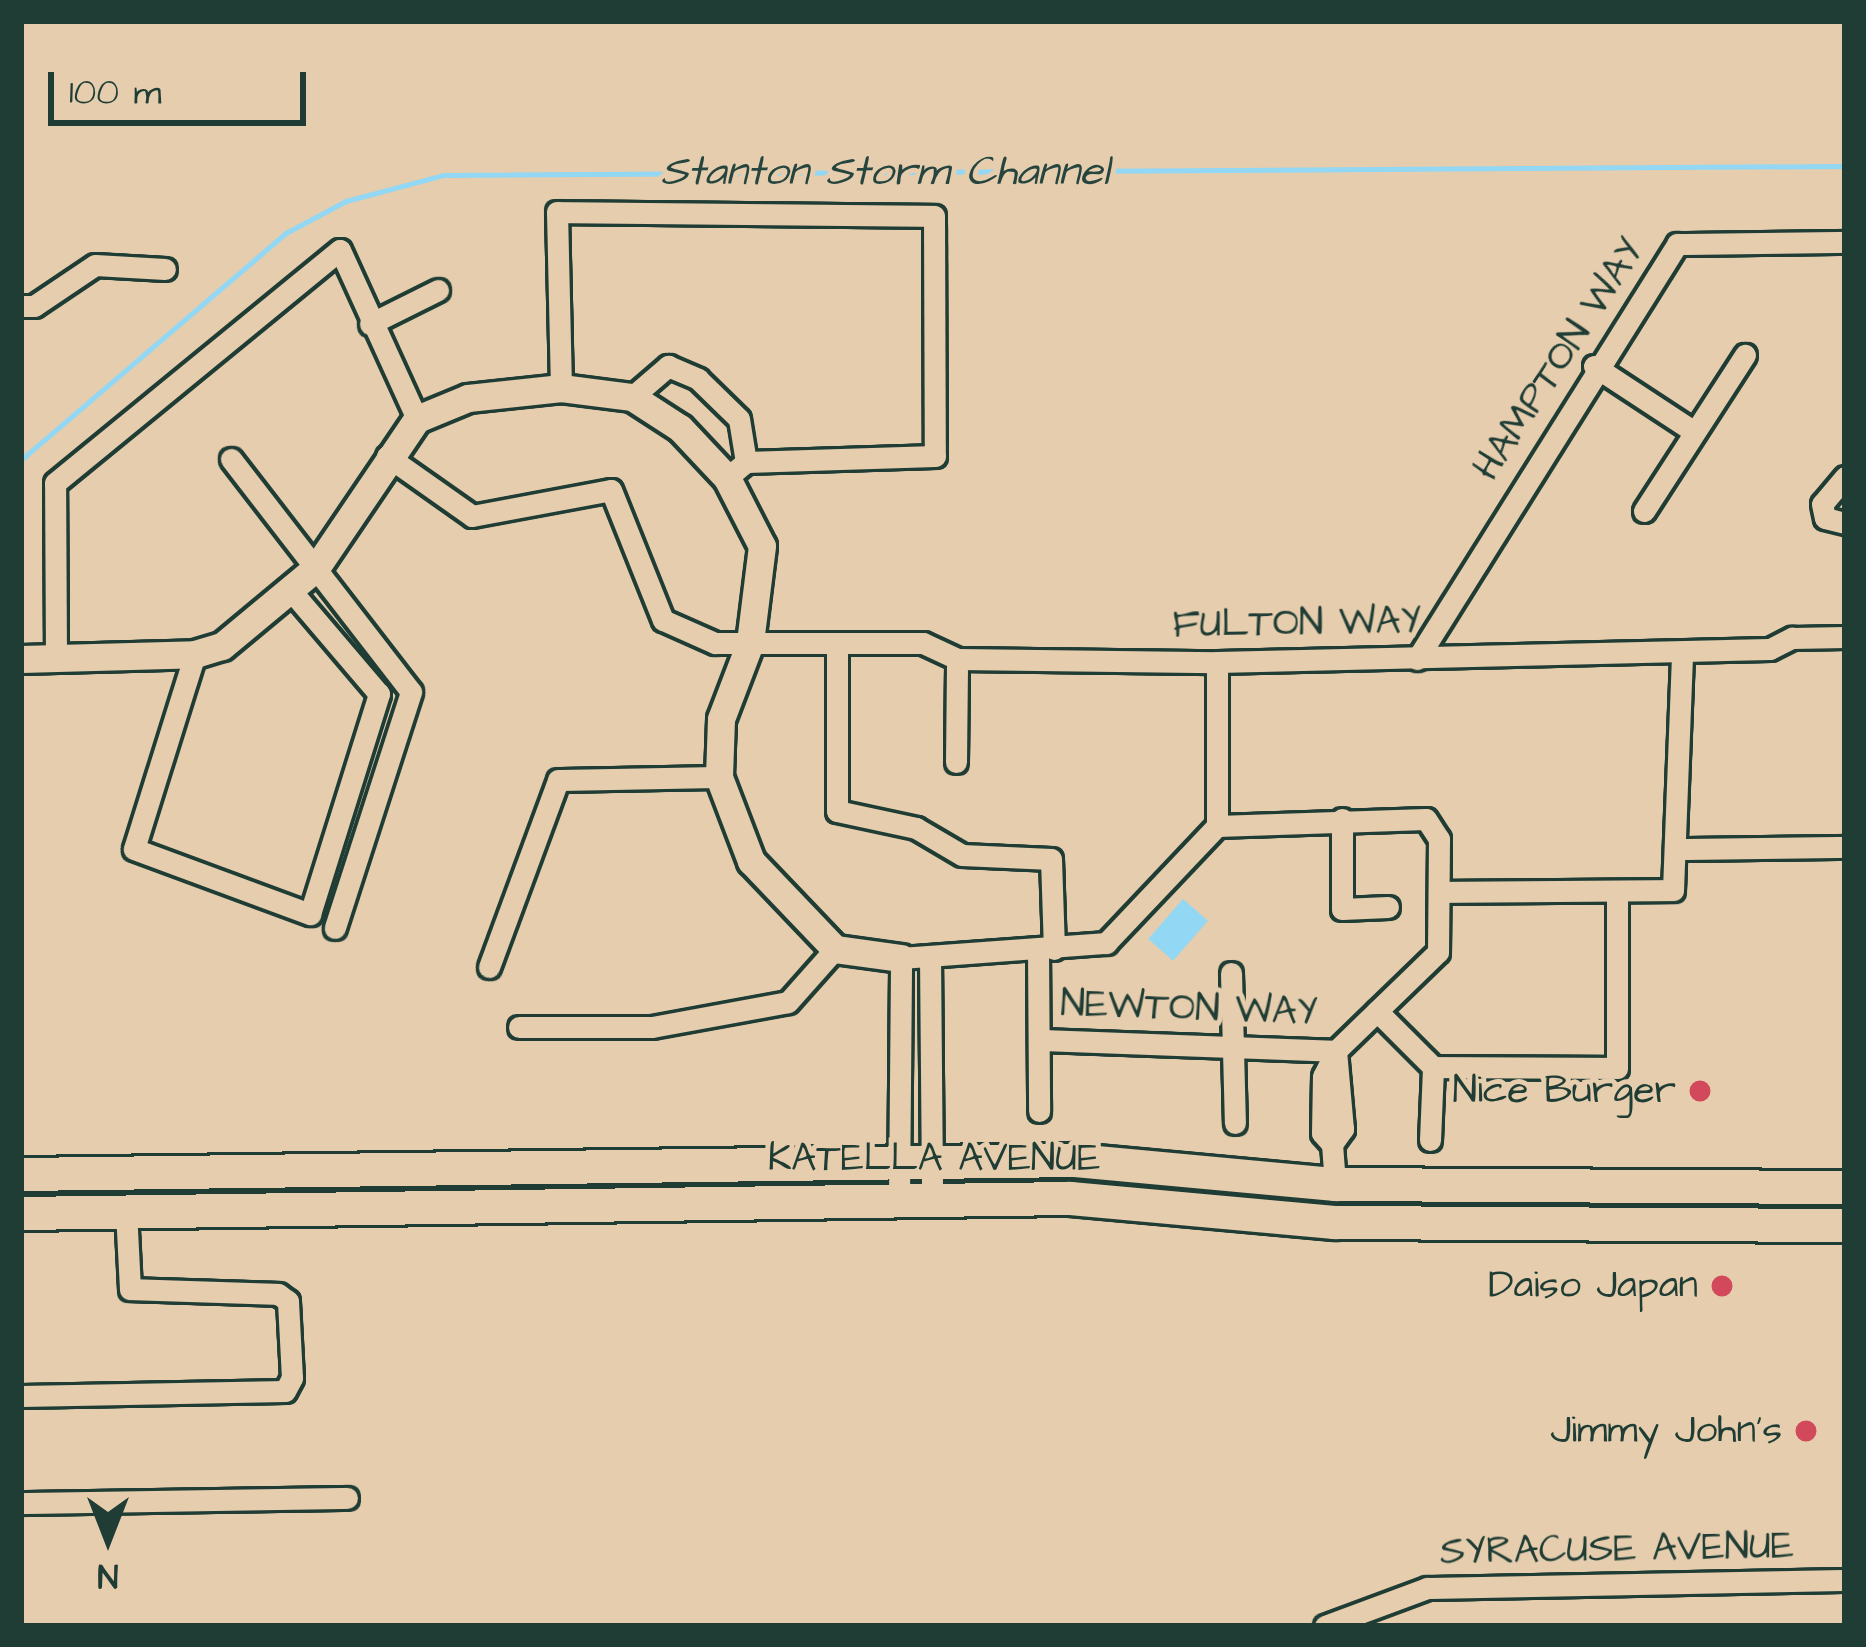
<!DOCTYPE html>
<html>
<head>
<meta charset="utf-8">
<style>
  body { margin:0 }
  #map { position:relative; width:1866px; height:1647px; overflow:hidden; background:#e6cdae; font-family:"Architects Daughter",sans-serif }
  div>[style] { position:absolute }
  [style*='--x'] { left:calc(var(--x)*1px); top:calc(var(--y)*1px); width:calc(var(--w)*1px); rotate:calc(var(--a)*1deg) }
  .water>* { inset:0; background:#92d7f4; transform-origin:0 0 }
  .stream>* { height:4.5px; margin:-2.25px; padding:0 2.25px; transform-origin:2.25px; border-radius:2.25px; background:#92d7f4 }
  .roads { filter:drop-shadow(3px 0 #1f3d34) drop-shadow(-3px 0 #1f3d34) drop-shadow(0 3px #1f3d34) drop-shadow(0 -3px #1f3d34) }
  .street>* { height:21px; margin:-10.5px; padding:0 10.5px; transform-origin:10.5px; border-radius:10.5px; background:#e6cdae }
  .secondary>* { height:27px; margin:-13.5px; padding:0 13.5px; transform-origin:13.5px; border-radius:13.5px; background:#e6cdae }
  .primary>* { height:33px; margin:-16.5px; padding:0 16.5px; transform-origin:16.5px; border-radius:16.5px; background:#e6cdae }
  .dots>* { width:33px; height:33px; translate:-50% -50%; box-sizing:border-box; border:6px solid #e6cdae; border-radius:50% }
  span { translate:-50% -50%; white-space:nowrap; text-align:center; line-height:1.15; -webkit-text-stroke:10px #e6cdae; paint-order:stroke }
  .street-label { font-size:39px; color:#1f3d34 }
  .poi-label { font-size:39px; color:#1f3d34 }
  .right { translate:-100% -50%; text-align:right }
  .water-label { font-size:42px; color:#25453e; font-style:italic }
  .frame { position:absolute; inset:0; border:24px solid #1f3d34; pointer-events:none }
  .north { position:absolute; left:48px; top:1479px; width:120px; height:120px; -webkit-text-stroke:9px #e6cdae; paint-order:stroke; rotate:180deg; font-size:33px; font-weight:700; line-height:48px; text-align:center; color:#1f3d34 }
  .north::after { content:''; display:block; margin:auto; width:42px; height:54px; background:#1f3d34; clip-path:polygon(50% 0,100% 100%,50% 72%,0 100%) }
  .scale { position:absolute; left:48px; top:72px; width:258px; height:54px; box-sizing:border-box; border:6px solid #1f3d34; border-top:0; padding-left:15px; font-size:36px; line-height:42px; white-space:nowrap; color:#1f3d34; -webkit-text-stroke:9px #e6cdae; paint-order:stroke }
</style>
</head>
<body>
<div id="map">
  <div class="water">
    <i style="left:1183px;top:899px;width:33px;height:53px;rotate:41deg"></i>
  </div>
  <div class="stream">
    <i style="--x:21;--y:460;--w:349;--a:-40.6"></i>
    <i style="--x:286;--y:233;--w:68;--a:-28.1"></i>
    <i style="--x:346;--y:201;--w:101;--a:-14.9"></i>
    <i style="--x:444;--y:175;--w:1401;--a:-0.37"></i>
  </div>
  <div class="roads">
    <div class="street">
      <i style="--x:21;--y:306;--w:13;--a:0"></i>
      <i style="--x:34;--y:306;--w:73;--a:-33.9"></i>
      <i style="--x:95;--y:265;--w:70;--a:3.3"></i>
      <i style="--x:370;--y:324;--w:76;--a:-26.6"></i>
      <i style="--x:1594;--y:366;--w:118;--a:33.3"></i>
      <i style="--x:561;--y:388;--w:176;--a:-91.3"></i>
      <i style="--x:557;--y:212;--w:377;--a:0.6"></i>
      <i style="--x:934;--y:216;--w:240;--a:89.8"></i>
      <i style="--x:935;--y:456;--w:189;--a:178.2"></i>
      <i style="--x:746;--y:462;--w:25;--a:140"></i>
      <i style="--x:632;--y:397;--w:48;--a:-40.7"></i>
      <i style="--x:668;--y:366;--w:33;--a:23"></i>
      <i style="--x:698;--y:379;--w:57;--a:44.3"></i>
      <i style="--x:739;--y:419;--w:44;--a:80.8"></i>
      <i style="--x:387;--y:456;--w:104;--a:35.2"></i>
      <i style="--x:472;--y:516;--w:141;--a:-10.6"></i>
      <i style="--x:611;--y:490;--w:140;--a:68.2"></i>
      <i style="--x:663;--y:620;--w:57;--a:23.9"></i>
      <i style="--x:715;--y:643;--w:208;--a:0"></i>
      <i style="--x:923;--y:643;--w:38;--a:25"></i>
      <i style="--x:957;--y:659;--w:260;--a:0.7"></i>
      <i style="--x:1217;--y:662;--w:553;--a:-1.35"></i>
      <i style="--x:1770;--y:649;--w:25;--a:-27"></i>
      <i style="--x:1792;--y:638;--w:53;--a:-1.1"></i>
      <i style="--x:231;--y:459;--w:294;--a:52.3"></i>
      <i style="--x:411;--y:692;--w:248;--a:107.9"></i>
      <i style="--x:1845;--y:477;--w:35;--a:130"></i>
      <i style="--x:1822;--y:504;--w:14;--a:78"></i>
      <i style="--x:1825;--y:518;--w:21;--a:14"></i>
      <i style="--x:1644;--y:511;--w:186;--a:-57.1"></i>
      <i style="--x:837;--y:644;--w:167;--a:90"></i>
      <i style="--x:837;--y:811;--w:81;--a:12.1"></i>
      <i style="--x:916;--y:828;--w:53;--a:30.4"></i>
      <i style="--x:962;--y:855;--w:89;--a:2.6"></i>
      <i style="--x:1051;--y:859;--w:90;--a:88.1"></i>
      <i style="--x:195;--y:654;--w:204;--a:107.4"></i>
      <i style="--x:134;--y:849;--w:188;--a:20.3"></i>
      <i style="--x:310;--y:914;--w:231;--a:-72.6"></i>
      <i style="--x:379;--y:694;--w:133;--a:-130.4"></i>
      <i style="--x:56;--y:657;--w:174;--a:-90.3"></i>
      <i style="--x:55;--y:483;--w:368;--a:-39.3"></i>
      <i style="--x:340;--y:250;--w:186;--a:65.5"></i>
      <i style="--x:1417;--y:659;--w:490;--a:-57.9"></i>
      <i style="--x:1677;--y:244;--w:168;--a:-0.7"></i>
      <i style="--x:1217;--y:662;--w:164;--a:90"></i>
      <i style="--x:956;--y:762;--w:103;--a:-89.4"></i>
      <i style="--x:1342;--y:819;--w:90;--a:90"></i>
      <i style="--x:1342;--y:909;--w:46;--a:-2.5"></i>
      <i style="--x:1678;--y:849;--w:167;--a:-0.7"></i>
      <i style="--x:1441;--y:892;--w:232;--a:-0.5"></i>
      <i style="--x:1673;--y:890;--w:238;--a:-87.8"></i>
      <i style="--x:1038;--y:950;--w:161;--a:89.6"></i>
      <i style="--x:930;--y:956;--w:242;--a:89.5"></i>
      <i style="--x:489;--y:967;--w:199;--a:-69.7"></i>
      <i style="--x:558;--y:780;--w:161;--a:-1.1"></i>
      <i style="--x:1231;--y:973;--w:150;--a:88.5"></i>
      <i style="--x:1377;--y:1011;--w:79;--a:45"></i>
      <i style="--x:1433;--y:1067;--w:184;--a:0.3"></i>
      <i style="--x:1617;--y:1068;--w:175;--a:-90"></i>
      <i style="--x:519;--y:1027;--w:133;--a:0"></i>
      <i style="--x:652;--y:1027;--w:138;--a:-10.4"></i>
      <i style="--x:788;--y:1002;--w:71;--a:-48.4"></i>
      <i style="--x:1039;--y:1040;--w:297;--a:2.1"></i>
      <i style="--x:1430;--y:1140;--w:73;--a:-87.6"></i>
      <i style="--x:1332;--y:1144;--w:19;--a:-54"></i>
      <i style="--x:1343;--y:1129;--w:78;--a:-95.1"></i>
      <i style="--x:899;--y:1198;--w:240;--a:-89.5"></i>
      <i style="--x:901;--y:958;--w:206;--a:-4.2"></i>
      <i style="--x:1106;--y:943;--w:161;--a:-46.5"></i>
      <i style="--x:1217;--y:826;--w:209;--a:-1.9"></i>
      <i style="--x:1426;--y:819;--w:24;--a:57"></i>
      <i style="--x:1439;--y:839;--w:113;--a:90.5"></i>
      <i style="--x:1438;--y:952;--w:142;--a:135.9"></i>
      <i style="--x:1336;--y:1051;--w:28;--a:117"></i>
      <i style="--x:1323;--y:1076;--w:57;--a:91"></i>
      <i style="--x:1322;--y:1133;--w:15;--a:48"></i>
      <i style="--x:1332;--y:1144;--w:40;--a:85.7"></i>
      <i style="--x:21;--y:1396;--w:264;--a:-1.1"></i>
      <i style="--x:285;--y:1391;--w:15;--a:-62"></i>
      <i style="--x:292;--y:1378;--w:77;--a:-93"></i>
      <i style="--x:288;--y:1301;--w:12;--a:-145"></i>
      <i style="--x:278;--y:1294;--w:148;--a:-178.1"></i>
      <i style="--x:130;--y:1289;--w:78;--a:-92.9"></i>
      <i style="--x:21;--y:1503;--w:326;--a:-0.9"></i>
      <i style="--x:1325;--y:1626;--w:109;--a:-20.4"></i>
      <i style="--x:1427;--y:1588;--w:418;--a:-1.1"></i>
    </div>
    <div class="secondary">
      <i style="--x:21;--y:659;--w:174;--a:-1.6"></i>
      <i style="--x:195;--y:654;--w:28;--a:-17"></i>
      <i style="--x:222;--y:646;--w:122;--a:-39.7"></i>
      <i style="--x:316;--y:568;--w:180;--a:-55.9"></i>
      <i style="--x:417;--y:419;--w:55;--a:-22.4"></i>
      <i style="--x:468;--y:398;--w:94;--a:-6.1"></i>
      <i style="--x:561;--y:388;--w:72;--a:7.2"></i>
      <i style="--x:632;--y:397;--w:57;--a:32.9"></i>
      <i style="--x:680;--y:428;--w:69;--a:46.8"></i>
      <i style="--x:727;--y:478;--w:76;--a:62.8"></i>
      <i style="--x:762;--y:546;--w:98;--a:97.1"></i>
      <i style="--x:750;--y:643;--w:81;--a:110.9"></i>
      <i style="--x:721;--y:719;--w:58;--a:92"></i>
      <i style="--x:719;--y:777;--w:90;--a:69.1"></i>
      <i style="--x:751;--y:861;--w:122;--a:46.3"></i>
      <i style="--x:835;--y:949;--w:67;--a:7.8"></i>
    </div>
    <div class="primary">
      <i style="--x:21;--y:1174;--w:1054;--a:-0.76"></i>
      <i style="--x:1075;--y:1160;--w:261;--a:5.3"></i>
      <i style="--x:1335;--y:1184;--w:510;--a:0.34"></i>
      <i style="--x:21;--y:1213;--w:1049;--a:-0.82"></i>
      <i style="--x:1070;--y:1198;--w:265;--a:5.2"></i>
      <i style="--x:1334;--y:1222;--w:511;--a:0.34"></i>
    </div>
  </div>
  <div class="dots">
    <i style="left:1700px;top:1091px;background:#d1495b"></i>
    <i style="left:1722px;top:1286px;background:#d1495b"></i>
    <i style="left:1806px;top:1431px;background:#d1495b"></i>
  </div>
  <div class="street-label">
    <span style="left:1560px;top:360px;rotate:-57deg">HAMPTON WAY</span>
    <span style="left:1297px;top:624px;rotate:-1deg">FULTON WAY</span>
    <span style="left:1189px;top:1009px;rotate:2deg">NEWTON WAY</span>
    <span style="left:934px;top:1159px">KATELLA AVENUE</span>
    <span style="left:1617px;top:1550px;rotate:-1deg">SYRACUSE AVENUE</span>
  </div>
  <div class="poi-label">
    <span class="right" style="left:1676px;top:1091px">Nice Burger</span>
    <span class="right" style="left:1698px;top:1286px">Daiso Japan</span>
    <span class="right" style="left:1782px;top:1431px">Jimmy John's</span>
  </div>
  <div class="water-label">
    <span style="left:885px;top:172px">Stanton Storm Channel</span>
  </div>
  <div class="frame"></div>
  <div class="north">N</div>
  <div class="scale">100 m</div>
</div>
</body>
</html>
